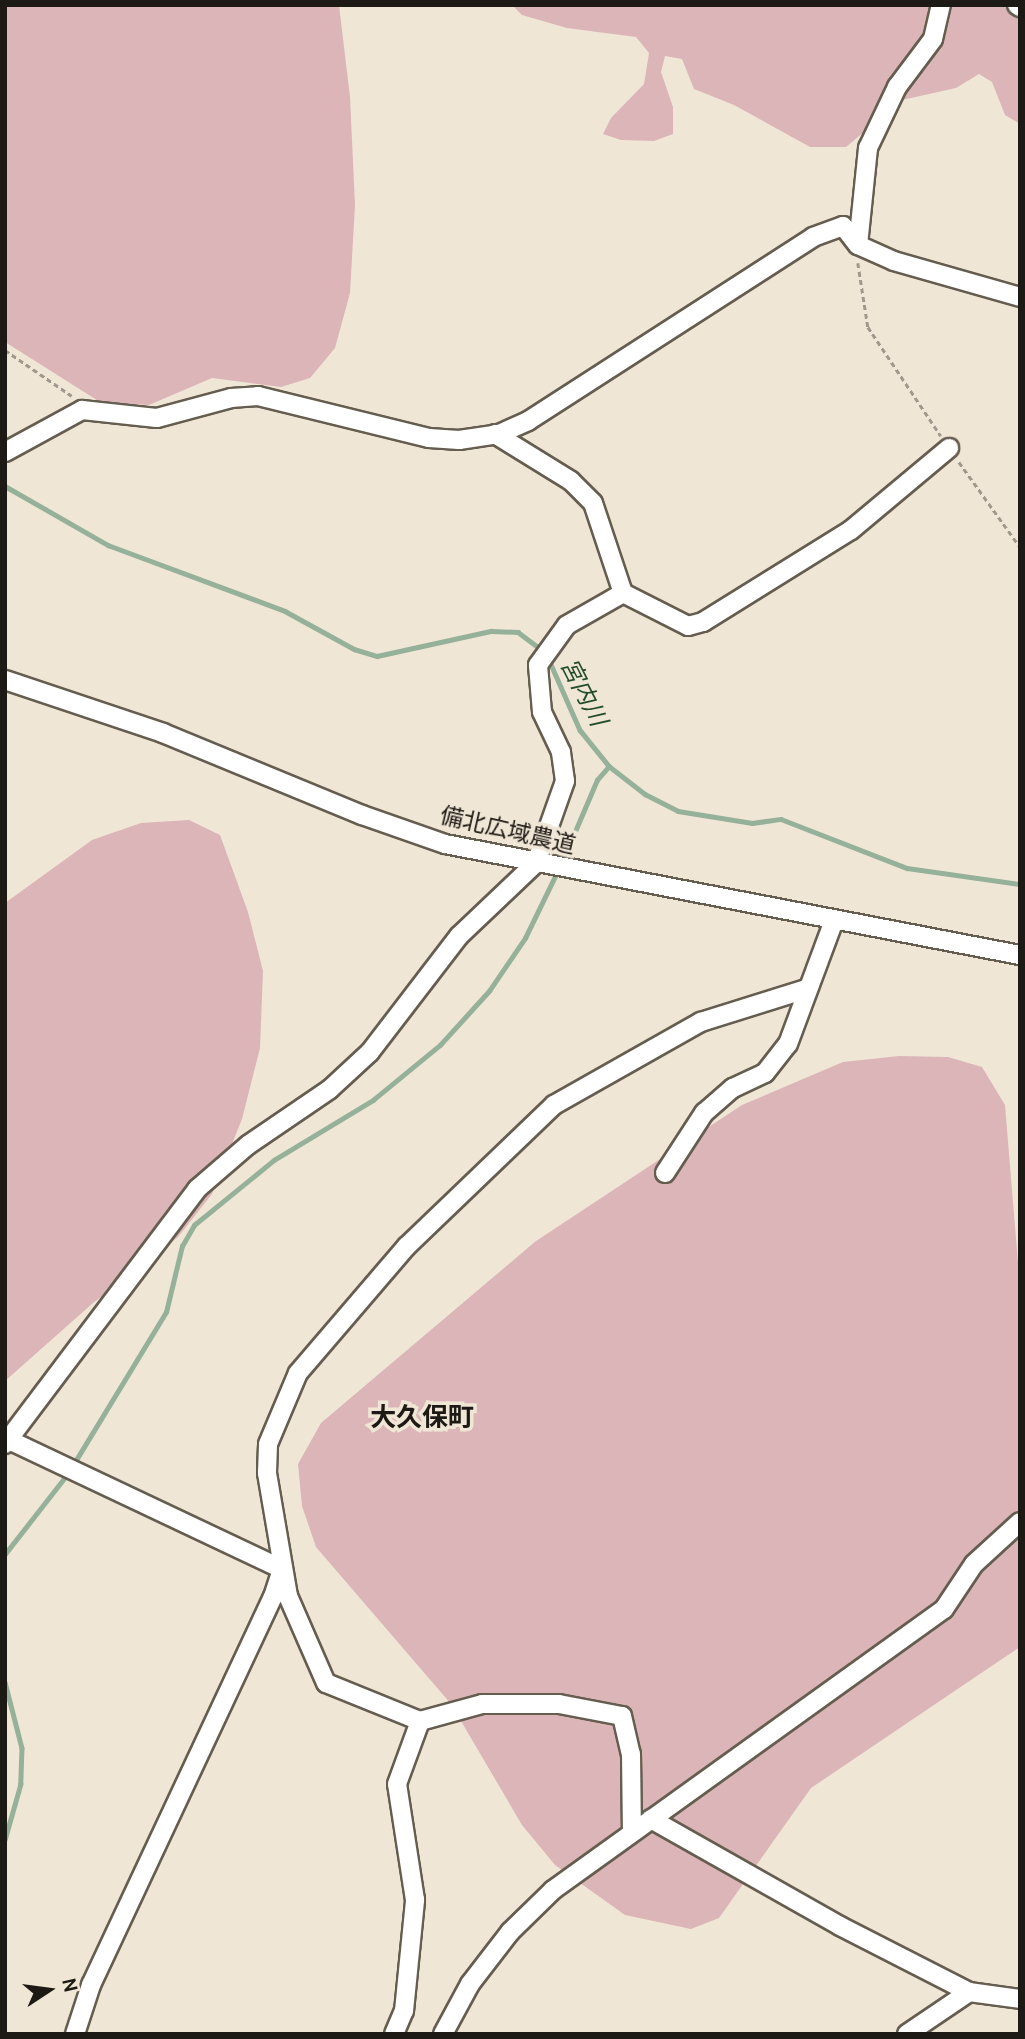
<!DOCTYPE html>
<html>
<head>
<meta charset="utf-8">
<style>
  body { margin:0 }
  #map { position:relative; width:1025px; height:2039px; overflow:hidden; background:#f0e6d6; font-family:Cabin,"Noto Sans JP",sans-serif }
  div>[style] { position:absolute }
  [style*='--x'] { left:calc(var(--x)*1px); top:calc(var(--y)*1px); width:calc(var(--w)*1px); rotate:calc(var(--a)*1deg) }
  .green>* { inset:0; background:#dbb5b8 }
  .stream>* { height:4.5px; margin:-2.25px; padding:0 2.25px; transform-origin:2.25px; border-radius:2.25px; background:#96b199 }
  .path>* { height:2.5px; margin-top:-1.25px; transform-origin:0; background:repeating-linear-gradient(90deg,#a0988d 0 5px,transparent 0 8.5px) }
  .roads { filter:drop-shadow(2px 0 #655d4f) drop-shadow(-2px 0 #655d4f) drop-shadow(0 2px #655d4f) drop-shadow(0 -2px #655d4f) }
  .minor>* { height:18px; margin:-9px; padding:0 9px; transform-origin:9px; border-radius:9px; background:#fff }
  span { translate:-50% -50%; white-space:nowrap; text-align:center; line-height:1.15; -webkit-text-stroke:7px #f0e6d6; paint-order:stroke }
  .street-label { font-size:23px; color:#1d1914 }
  .water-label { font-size:24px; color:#224d2b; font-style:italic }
  .quarter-label { font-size:26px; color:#1d1914; font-weight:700 }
  .frame { position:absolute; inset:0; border:7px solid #1d1914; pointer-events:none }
  .north { position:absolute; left:14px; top:1955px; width:70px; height:70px; -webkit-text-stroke:5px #f0e6d6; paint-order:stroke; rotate:77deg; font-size:19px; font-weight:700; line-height:28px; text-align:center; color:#1d1914 }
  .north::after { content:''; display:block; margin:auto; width:24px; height:32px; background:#1d1914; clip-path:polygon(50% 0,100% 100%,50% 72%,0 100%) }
</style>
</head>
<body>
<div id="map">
  <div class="green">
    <i style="clip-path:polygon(5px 5px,339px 5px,350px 97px,355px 205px,350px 293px,335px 348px,310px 378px,281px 387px,212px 378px,149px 405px,100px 402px,5px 342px)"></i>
    <i style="clip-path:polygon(512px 5px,1003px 5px,1020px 14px,1020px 124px,1005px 115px,992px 82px,979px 74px,956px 88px,902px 100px,846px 147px,810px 147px,734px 105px,694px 89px,682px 59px,665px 56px,661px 72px,673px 107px,673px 134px,654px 141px,621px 140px,603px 134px,611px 118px,644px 84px,649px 53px,636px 37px,567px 28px,522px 15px)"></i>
    <i style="clip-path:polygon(189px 820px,220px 835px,248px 912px,263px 971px,260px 1048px,242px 1119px,212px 1194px,178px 1237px,93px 1303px,5px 1381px,5px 903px,92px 840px,141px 823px)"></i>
    <i style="clip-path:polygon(899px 1056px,948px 1057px,982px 1067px,1005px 1105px,1018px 1263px,1020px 1647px,811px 1788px,719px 1918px,691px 1929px,625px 1915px,555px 1865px,522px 1825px,451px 1704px,316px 1547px,302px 1506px,298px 1464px,321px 1423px,536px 1241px,742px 1105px,843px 1062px)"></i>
  </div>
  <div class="stream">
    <i style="--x:5;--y:486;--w:119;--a:29.8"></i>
    <i style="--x:108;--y:545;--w:189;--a:20.4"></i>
    <i style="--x:285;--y:611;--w:79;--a:28.8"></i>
    <i style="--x:354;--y:649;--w:24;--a:17"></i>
    <i style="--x:377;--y:656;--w:117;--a:-12.4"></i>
    <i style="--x:491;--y:631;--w:27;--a:2"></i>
    <i style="--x:518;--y:632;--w:30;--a:37"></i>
    <i style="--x:549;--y:660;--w:77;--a:66.1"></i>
    <i style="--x:580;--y:730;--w:46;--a:51.1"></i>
    <i style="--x:609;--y:766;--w:46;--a:37.9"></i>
    <i style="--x:645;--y:794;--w:37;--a:27"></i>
    <i style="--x:678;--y:811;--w:75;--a:9.2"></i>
    <i style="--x:752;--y:823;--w:29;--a:-8"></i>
    <i style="--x:781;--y:819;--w:135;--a:21.3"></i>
    <i style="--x:907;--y:868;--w:114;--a:8.1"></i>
    <i style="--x:562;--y:862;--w:89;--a:-66.9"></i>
    <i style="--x:597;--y:780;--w:18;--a:-49"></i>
    <i style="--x:73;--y:1465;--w:179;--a:-58.7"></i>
    <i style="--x:166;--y:1312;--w:68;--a:-76.4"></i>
    <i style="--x:182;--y:1246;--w:24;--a:-60"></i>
    <i style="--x:194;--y:1225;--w:103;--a:-39.1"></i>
    <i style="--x:274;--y:1160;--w:116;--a:-31.2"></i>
    <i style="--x:373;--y:1100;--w:87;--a:-39.4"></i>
    <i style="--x:440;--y:1045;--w:73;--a:-47.8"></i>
    <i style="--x:489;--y:991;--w:64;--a:-55.8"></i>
    <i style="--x:525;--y:938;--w:76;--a:-64.1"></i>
    <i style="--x:5;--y:1554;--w:104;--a:-52"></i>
    <i style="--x:5;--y:1682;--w:68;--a:75.6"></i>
    <i style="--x:22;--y:1748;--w:36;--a:92"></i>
    <i style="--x:21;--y:1784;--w:58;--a:105.9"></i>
  </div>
  <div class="path">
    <i style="--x:858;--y:263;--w:65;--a:81.1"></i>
    <i style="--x:868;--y:327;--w:131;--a:56.2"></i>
    <i style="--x:5;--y:350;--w:81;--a:34.5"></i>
    <i style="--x:959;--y:462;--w:105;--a:54.3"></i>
  </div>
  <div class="roads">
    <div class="minor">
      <i style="--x:1017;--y:5;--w:4;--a:34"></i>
      <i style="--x:858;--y:245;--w:98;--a:-84.1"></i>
      <i style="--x:868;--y:148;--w:68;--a:-64.6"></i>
      <i style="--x:897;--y:87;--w:60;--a:-53.1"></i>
      <i style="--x:933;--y:39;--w:35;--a:-77"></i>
      <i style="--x:495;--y:434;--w:89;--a:31.7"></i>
      <i style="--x:571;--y:481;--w:31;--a:45"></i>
      <i style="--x:593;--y:503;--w:95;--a:71.6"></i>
      <i style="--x:623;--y:593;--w:73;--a:26.9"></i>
      <i style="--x:688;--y:626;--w:16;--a:-15"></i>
      <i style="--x:703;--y:622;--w:174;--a:-31.9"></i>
      <i style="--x:851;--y:530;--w:128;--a:-39.9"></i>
      <i style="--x:5;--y:452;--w:88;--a:-28.6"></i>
      <i style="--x:82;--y:410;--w:75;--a:6.1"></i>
      <i style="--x:157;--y:418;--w:77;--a:-15.1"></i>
      <i style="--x:231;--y:398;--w:27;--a:-4"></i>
      <i style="--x:258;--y:396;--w:176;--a:13.8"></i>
      <i style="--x:429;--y:438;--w:30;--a:4"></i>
      <i style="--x:459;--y:440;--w:40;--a:-8.5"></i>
      <i style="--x:499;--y:434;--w:32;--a:-24"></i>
      <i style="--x:528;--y:421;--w:339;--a:-32.8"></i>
      <i style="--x:813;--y:237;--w:32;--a:-20"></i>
      <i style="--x:843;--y:226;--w:24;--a:52"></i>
      <i style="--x:858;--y:245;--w:39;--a:24"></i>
      <i style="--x:894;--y:261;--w:131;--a:15.9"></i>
      <i style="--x:5;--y:680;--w:167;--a:18.5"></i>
      <i style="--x:163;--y:733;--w:215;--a:22.4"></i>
      <i style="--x:362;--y:815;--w:88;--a:19.3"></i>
      <i style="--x:445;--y:844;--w:586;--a:10.93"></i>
      <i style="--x:665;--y:1173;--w:72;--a:-57"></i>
      <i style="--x:704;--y:1113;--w:38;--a:-41"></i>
      <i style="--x:733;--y:1088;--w:35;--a:-25"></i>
      <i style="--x:765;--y:1073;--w:37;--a:-52"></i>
      <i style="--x:788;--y:1044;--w:132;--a:-69.6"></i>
      <i style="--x:9;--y:1440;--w:302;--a:25.3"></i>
      <i style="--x:5;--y:1444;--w:319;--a:-53"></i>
      <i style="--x:197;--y:1189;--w:67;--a:-40.8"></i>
      <i style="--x:248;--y:1145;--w:99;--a:-34.3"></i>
      <i style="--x:330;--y:1089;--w:54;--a:-42.8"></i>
      <i style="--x:370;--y:1052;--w:146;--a:-52.5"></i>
      <i style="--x:459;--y:936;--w:106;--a:-43.5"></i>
      <i style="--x:536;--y:863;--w:87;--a:-70.5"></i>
      <i style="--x:565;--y:781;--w:29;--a:-98"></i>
      <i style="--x:561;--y:752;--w:44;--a:-115.4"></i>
      <i style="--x:542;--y:712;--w:47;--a:-94.9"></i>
      <i style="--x:538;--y:665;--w:49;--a:-54.1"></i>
      <i style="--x:567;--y:625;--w:64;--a:-29.7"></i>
      <i style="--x:420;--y:1721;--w:101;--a:-158"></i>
      <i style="--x:326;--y:1683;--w:95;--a:-113.6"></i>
      <i style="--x:288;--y:1596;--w:125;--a:-99.7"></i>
      <i style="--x:267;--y:1473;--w:29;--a:-88"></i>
      <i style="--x:268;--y:1444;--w:77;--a:-67.1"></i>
      <i style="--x:298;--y:1373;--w:167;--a:-49.4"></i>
      <i style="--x:407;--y:1246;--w:204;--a:-43.8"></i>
      <i style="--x:554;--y:1105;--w:169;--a:-29.5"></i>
      <i style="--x:701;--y:1022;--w:110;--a:-17.4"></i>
      <i style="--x:651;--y:1819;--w:217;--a:29.5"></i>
      <i style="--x:840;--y:1926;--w:145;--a:27.1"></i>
      <i style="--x:969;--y:1992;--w:51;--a:7.8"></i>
      <i style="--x:75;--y:2034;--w:52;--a:-71.9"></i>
      <i style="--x:91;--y:1985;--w:429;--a:-64.9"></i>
      <i style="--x:273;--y:1597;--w:29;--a:-72"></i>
      <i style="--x:394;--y:2034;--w:25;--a:-67"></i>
      <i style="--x:404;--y:2011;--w:112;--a:-84.3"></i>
      <i style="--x:415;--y:1900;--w:117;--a:-98.8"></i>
      <i style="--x:397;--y:1784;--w:67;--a:-69.9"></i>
      <i style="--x:420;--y:1721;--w:64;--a:-15.3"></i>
      <i style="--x:482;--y:1704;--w:77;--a:0"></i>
      <i style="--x:559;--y:1704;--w:64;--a:10.8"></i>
      <i style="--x:622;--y:1716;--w:39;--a:77"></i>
      <i style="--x:631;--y:1754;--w:78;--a:89.3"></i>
      <i style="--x:443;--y:2034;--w:57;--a:-61.6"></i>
      <i style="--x:470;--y:1984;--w:66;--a:-52.4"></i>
      <i style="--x:510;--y:1932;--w:60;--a:-44.3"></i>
      <i style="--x:553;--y:1890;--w:481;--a:-35.7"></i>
      <i style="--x:944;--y:1609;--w:54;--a:-56.3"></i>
      <i style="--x:974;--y:1564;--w:62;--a:-42.4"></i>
      <i style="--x:907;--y:2034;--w:75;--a:-34.1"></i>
    </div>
  </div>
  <div class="street-label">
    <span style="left:508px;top:830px;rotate:13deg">備北広域農道</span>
  </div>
  <div class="water-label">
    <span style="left:584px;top:692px;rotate:63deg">宮内川</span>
  </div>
  <div class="quarter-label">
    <span style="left:422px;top:1418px">大久保町</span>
  </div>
  <div class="frame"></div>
  <div class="north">N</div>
</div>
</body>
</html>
